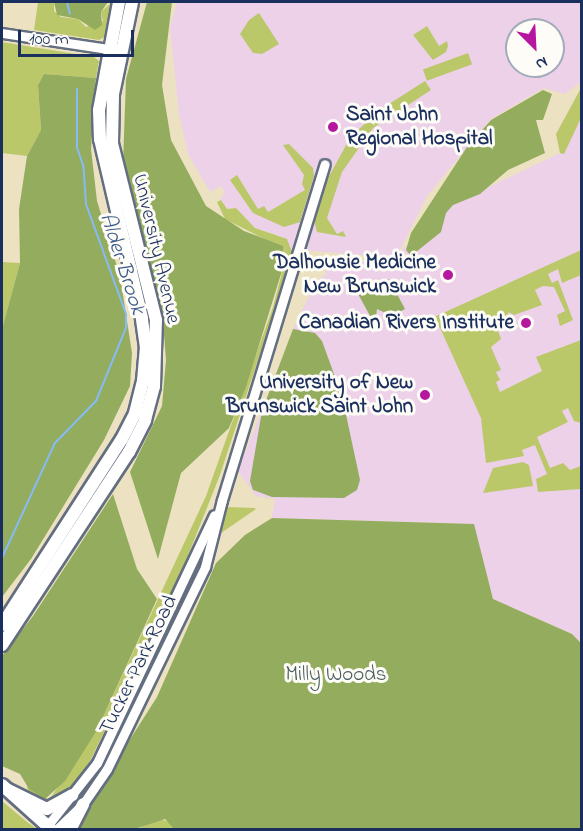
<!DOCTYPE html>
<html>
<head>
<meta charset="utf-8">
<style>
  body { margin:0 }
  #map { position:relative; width:583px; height:831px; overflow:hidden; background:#ece2c1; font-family:"Indie Flower",sans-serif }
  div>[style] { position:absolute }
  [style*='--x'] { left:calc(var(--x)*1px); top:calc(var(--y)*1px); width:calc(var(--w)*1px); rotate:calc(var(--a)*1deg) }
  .built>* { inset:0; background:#ecd1e9 }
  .green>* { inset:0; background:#bbc86a; transform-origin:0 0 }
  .forest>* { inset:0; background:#94ac5e }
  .stream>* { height:2px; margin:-1px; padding:0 1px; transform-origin:1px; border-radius:1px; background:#86bbf5 }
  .roads { filter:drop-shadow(2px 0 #646e81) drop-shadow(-2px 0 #646e81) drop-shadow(0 2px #646e81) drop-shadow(0 -2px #646e81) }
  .minor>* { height:9px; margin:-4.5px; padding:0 4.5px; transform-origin:4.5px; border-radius:4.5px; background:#fff }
  .major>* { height:12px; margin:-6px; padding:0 6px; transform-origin:6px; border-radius:6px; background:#fff }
  .dots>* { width:16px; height:16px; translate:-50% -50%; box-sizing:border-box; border:3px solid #fdfcf7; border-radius:50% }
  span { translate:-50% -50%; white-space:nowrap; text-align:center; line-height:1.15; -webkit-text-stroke:6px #fdfcf7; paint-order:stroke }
  .poi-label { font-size:21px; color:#1b2f5e; font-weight:700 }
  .left { translate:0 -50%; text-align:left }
  .right { translate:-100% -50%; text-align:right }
  .street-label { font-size:21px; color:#1b2f5e }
  .park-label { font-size:21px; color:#4b5d62 }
  .water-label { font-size:22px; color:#3b598b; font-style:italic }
  .frame { position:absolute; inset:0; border:3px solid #1b2f5e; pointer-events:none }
  .north { position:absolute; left:505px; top:18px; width:60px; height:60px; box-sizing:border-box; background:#fdfcf7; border:2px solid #a3aaba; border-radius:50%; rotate:156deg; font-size:16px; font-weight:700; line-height:24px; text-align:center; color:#1b2f5e }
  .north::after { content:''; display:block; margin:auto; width:21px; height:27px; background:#b5179e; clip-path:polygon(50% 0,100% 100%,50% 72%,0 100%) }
  .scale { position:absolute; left:18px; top:30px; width:116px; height:27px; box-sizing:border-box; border:3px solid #1b2f5e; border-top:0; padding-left:8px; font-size:18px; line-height:21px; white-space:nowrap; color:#1b2f5e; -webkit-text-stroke:4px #fdfcf7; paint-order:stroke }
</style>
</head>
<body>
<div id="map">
  <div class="built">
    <i style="clip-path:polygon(evenodd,177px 2px,581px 2px,581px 82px,565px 94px,544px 88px,491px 119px,427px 196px,400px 250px,393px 254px,399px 253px,449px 206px,560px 153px,556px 134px,581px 88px,581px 643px,572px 634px,493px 599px,473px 524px,272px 518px,275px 499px,256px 496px,238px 471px,297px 320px,317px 281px,325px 275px,329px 260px,366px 262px,382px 257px,291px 249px,280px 236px,255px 228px,236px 208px,227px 209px,220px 198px,225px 193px,221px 186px,210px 192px,188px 154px,179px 114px,170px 27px,177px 2px,517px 30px,553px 30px,553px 66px,517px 66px,517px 30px)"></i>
  </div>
  <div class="green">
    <i style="clip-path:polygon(38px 2px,54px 2px,54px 11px,61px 17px,78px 19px,86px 27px,103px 21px,101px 12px,112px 2px,105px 37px,99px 40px,34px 30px)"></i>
    <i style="clip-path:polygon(259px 13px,279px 44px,262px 54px,253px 53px,240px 34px,249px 20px)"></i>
    <i style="clip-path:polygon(427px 26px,439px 46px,447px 41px,448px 46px,446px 52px,433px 60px,413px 35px)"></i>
    <i style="clip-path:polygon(2px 42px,94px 57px,99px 61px,96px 78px,44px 74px,38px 85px,41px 130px,27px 156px,2px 153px)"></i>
    <i style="left:468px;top:53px;width:12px;height:48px;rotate:70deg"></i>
    <i style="clip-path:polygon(425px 81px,431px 90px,373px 128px,342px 172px,327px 218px,337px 234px,343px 231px,346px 237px,317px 232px,314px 221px,328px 178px,350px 138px,378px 111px)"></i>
    <i style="clip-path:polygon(581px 88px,581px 118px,564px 154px,560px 153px,556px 134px)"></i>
    <i style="clip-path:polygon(289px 144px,313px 168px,314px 176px,300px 222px,284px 227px,253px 213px,230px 180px,237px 175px,258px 209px,264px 206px,268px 212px,305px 190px,302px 184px,304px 175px,283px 145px)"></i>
    <i style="clip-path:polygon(221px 200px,227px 209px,236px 208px,255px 228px,287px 239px,292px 252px,289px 266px,220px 475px,177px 583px,89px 763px,70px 790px,48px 804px,28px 794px,27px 786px,48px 799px,51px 797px,97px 730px,206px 496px,273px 307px,285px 261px,284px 249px,225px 219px,217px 202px)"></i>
    <i style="clip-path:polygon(581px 250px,581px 275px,562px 283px,558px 269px,548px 274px,552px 283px,558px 280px,573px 320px,560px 326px,557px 315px,565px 311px,554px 287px,543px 286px,535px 290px,542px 305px,514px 315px,508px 312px,511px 325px,498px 331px,501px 339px,491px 347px,501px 370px,496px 372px,500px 380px,496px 382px,500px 392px,542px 371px,536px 357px,581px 340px,581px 423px,574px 421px,568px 408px,562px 411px,568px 422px,537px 437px,550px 468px,563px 463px,570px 470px,581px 466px,581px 489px,538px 492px,536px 479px,547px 474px,535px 445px,522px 450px,524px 456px,486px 463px,481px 418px,440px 328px,432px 318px)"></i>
    <i style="clip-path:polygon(2px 262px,20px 263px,2px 329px)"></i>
    <i style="clip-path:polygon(523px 462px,529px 465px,533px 486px,483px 493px,493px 468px)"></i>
    <i style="clip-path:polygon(227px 507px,255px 508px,256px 509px,221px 533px)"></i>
    <i style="clip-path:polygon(205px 548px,182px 606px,107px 760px,63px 816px,102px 763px)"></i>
    <i style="clip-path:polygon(2px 801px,27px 822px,37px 829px,2px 829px)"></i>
    <i style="clip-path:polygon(159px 819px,170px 822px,175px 829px,135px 830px)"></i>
  </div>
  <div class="forest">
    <i style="clip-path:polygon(54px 2px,108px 2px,101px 12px,102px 25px,95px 30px,78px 19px,57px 15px)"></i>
    <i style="clip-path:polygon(147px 2px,172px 2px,162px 85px,171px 140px,206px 206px,244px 231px,283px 246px,285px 261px,246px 387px,229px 428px,181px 473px,158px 559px,130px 472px,162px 406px,166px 360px,163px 321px,123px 163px,126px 79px)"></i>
    <i style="clip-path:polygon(44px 74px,96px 78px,91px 149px,97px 201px,120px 276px,132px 353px,130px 386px,104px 440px,31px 559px,2px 597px,2px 329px,20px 263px,19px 209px,27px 156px,41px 130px,38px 85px)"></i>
    <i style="clip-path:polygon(543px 90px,552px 94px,543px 120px,536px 120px,545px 153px,508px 170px,480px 194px,453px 205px,446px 213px,441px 232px,411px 256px,406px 250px,411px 233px,467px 147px,491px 120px)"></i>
    <i style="clip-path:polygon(389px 279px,405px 309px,392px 316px,377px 309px,375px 325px,357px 292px)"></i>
    <i style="clip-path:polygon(293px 329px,315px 333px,322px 341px,342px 396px,360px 480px,357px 490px,344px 498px,272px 497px,253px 490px,250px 481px,262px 411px)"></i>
    <i style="clip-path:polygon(113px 494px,137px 569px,157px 599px,97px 730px,65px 781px,45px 799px,29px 789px,20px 774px,2px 766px,2px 656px,33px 616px)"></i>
    <i style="clip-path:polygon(272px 518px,474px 524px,493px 599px,572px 634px,581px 643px,581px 829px,175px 830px,165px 819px,135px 829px,77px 830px,83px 813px,157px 697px,216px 563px,245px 535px)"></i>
  </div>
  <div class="stream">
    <i style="--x:67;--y:2;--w:12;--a:76"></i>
    <i style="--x:2;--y:558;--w:127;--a:-65.3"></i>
    <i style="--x:55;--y:443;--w:59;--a:-45.7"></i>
    <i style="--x:96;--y:401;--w:79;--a:-67.7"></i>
    <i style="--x:126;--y:328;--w:14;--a:-90"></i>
    <i style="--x:126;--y:314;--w:117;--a:-110"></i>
    <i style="--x:86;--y:204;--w:39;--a:-94"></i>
    <i style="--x:83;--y:165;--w:18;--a:-109"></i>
    <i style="--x:77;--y:148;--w:59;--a:-90"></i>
  </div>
  <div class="roads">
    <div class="minor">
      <i style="--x:2;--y:33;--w:113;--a:8.6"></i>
      <i style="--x:48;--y:825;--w:79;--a:-51.7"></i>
      <i style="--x:97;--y:763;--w:274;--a:-64.7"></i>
      <i style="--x:56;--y:830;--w:37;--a:-44"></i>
      <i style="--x:83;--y:804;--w:42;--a:-55.6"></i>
      <i style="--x:107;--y:769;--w:225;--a:-64.1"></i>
      <i style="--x:205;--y:567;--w:69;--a:-75.8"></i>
      <i style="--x:222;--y:500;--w:351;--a:-73"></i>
    </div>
    <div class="major">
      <i style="--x:2;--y:625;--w:221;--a:-57.2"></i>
      <i style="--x:122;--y:439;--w:29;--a:-63"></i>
      <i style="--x:135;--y:413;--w:33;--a:-76"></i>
      <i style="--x:143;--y:381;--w:33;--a:-85"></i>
      <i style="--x:146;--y:348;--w:30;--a:-98"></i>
      <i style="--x:142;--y:318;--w:184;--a:-103.2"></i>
      <i style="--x:100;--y:139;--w:29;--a:-92"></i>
      <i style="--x:99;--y:110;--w:110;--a:-79.5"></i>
      <i style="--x:2;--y:645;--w:231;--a:-56.7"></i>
      <i style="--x:129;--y:452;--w:36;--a:-63"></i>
      <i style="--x:145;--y:420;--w:35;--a:-75"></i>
      <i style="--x:154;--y:386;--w:66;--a:-88.3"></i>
      <i style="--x:156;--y:320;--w:182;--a:-104"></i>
      <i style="--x:112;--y:143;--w:49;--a:-88.8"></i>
      <i style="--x:113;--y:94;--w:94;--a:-78.3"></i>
      <i style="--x:2;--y:785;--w:67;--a:42"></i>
      <i style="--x:8;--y:790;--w:43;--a:26"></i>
      <i style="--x:47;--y:809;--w:29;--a:-29"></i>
      <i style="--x:70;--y:830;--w:29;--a:-63"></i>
    </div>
  </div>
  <div class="dots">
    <i style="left:333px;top:127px;background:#b5179e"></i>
    <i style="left:448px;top:275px;background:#b5179e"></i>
    <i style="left:526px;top:323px;background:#b5179e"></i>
    <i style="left:425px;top:395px;background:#b5179e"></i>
  </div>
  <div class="poi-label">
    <span class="left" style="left:346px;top:127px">Saint John<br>Regional Hospital</span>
    <span class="right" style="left:436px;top:275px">Dalhousie Medicine<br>New Brunswick</span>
    <span class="right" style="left:514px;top:323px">Canadian Rivers Institute</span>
    <span class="right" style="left:413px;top:395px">University of New<br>Brunswick Saint John</span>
  </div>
  <div class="street-label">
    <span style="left:156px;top:249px;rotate:77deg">University Avenue</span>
    <span style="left:139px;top:665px;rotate:-64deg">Tucker Park Road</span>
  </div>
  <div class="park-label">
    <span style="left:336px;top:675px">Milly Woods</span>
  </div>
  <div class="water-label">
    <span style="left:121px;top:264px;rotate:72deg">Alder Brook</span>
  </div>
  <div class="frame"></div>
  <div class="north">N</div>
  <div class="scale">100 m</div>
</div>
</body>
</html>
